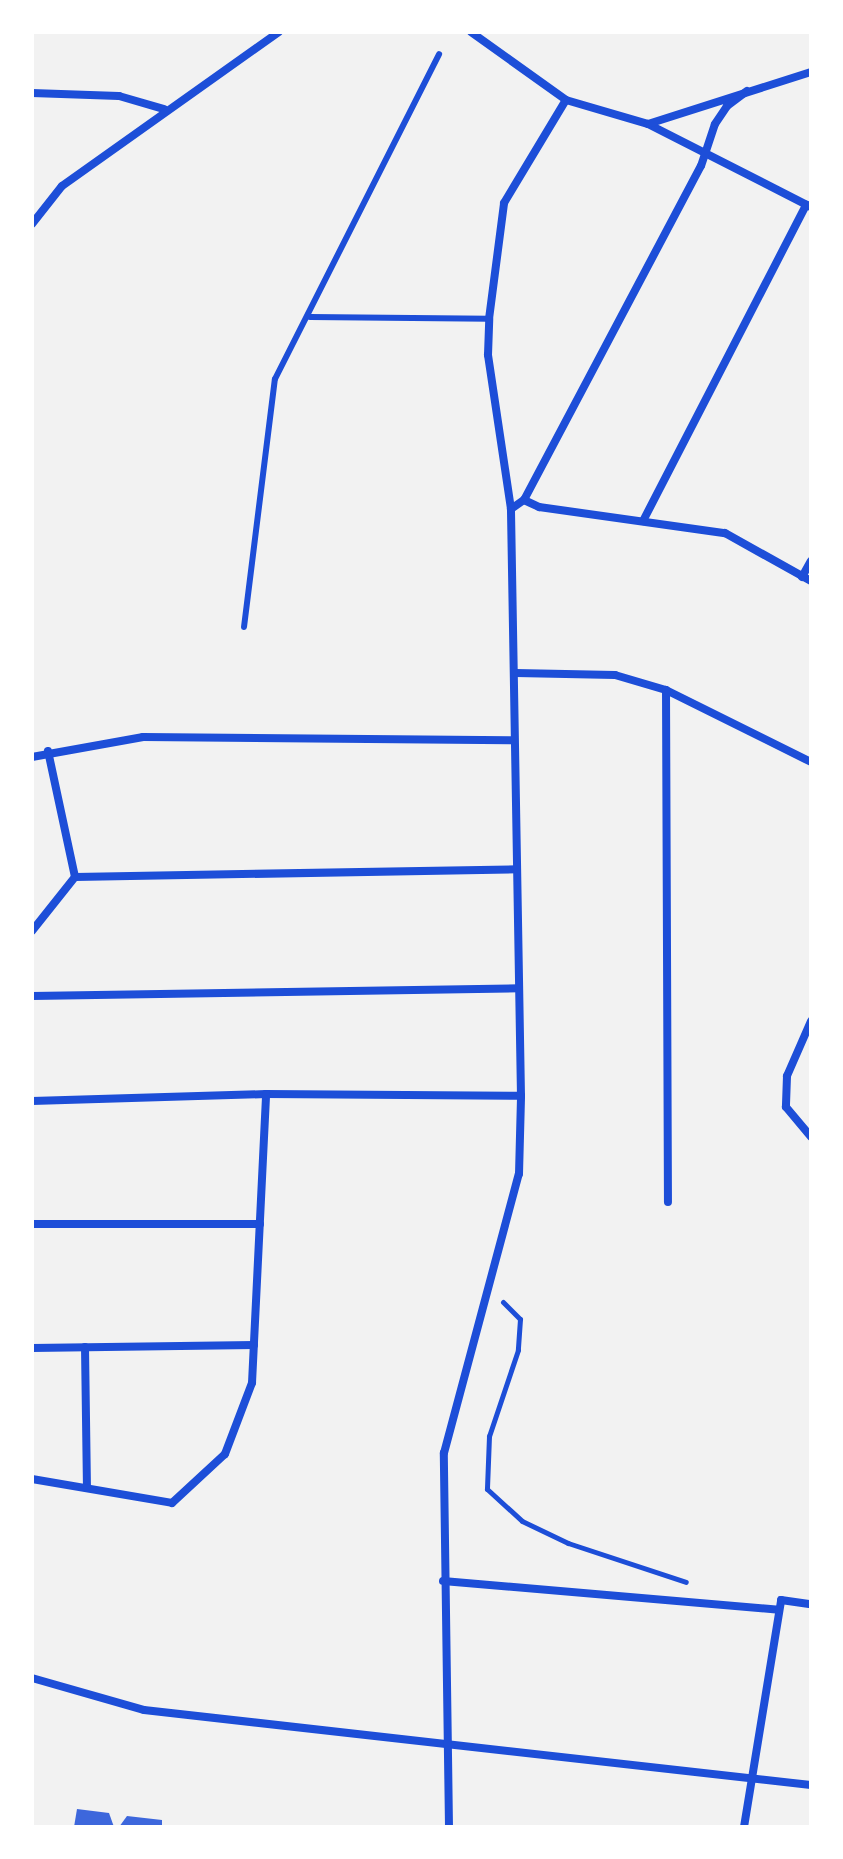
<!DOCTYPE html>
<html>
<head>
<meta charset="utf-8">
<style>
  body { margin:0 }
  #map { position:relative; width:843px; height:1859px; overflow:hidden; background:#f2f2f2; font-family:Jost,sans-serif }
  div>[style] { position:absolute }
  [style*='--x'] { left:calc(var(--x)*1px); top:calc(var(--y)*1px); width:calc(var(--w)*1px); rotate:calc(var(--a)*1deg) }
  .building>* { inset:0; background:#3d67dc }
  .path>* { height:5px; margin:-2.5px; padding:0 2.5px; transform-origin:2.5px; border-radius:2.5px; background:#1d4ed8 }
  .service>* { height:6px; margin:-3px; padding:0 3px; transform-origin:3px; border-radius:3px; background:#1d4ed8 }
  .minor>* { height:8px; margin:-4px; padding:0 4px; transform-origin:4px; border-radius:4px; background:#1d4ed8 }
  span { translate:-50% -50%; white-space:nowrap; text-align:center; line-height:1.15; -webkit-text-stroke:6px #fff; paint-order:stroke }
  .frame { position:absolute; inset:0; border:34px solid #fff; pointer-events:none }
</style>
</head>
<body>
<div id="map">
  <div class="building">
    <i style="clip-path:polygon(77px 1809px,109px 1813px,114px 1827px,74px 1827px)"></i>
    <i style="clip-path:polygon(127px 1816px,162px 1820px,162px 1827px,119px 1827px)"></i>
  </div>
  <div class="path">
    <i style="--x:503;--y:1302;--w:24;--a:45"></i>
    <i style="--x:520;--y:1319;--w:31;--a:94"></i>
    <i style="--x:518;--y:1350;--w:91;--a:108.6"></i>
    <i style="--x:489;--y:1436;--w:53;--a:92.2"></i>
    <i style="--x:487;--y:1489;--w:47;--a:42.4"></i>
    <i style="--x:522;--y:1521;--w:51;--a:25.6"></i>
    <i style="--x:568;--y:1543;--w:124;--a:18.3"></i>
  </div>
  <div class="service">
    <i style="--x:310;--y:317;--w:179;--a:0.6"></i>
    <i style="--x:244;--y:627;--w:250;--a:-82.9"></i>
    <i style="--x:275;--y:379;--w:364;--a:-63.2"></i>
  </div>
  <div class="minor">
    <i style="--x:471;--y:32;--w:117;--a:35.6"></i>
    <i style="--x:566;--y:100;--w:85;--a:16.3"></i>
    <i style="--x:648;--y:124;--w:183;--a:27"></i>
    <i style="--x:32;--y:93;--w:87;--a:2"></i>
    <i style="--x:119;--y:96;--w:47;--a:16.1"></i>
    <i style="--x:648;--y:124;--w:171;--a:-17.7"></i>
    <i style="--x:32;--y:224;--w:48;--a:-51.7"></i>
    <i style="--x:62;--y:186;--w:266;--a:-35.4"></i>
    <i style="--x:524;--y:500;--w:378;--a:-62.1"></i>
    <i style="--x:701;--y:166;--w:44;--a:-71.6"></i>
    <i style="--x:715;--y:124;--w:22;--a:-56"></i>
    <i style="--x:727;--y:106;--w:25;--a:-37"></i>
    <i style="--x:511;--y:509;--w:16;--a:-35"></i>
    <i style="--x:524;--y:500;--w:17;--a:25"></i>
    <i style="--x:539;--y:507;--w:188;--a:8"></i>
    <i style="--x:725;--y:533;--w:98;--a:29.2"></i>
    <i style="--x:643;--y:521;--w:356;--a:-62.7"></i>
    <i style="--x:802;--y:577;--w:18;--a:-61"></i>
    <i style="--x:516;--y:673;--w:99;--a:1.2"></i>
    <i style="--x:615;--y:675;--w:53;--a:16.4"></i>
    <i style="--x:666;--y:690;--w:162;--a:26.4"></i>
    <i style="--x:666;--y:690;--w:512;--a:89.78"></i>
    <i style="--x:48;--y:751;--w:129;--a:77.9"></i>
    <i style="--x:32;--y:757;--w:113;--a:-10.2"></i>
    <i style="--x:143;--y:737;--w:371;--a:0.5"></i>
    <i style="--x:75;--y:877;--w:442;--a:-1"></i>
    <i style="--x:32;--y:931;--w:69;--a:-51.5"></i>
    <i style="--x:32;--y:996;--w:487;--a:-0.9"></i>
    <i style="--x:811;--y:1021;--w:60;--a:113.6"></i>
    <i style="--x:787;--y:1076;--w:31;--a:92"></i>
    <i style="--x:786;--y:1107;--w:39;--a:50"></i>
    <i style="--x:32;--y:1101;--w:234;--a:-1.7"></i>
    <i style="--x:266;--y:1094;--w:255;--a:0.4"></i>
    <i style="--x:32;--y:1224;--w:228;--a:0"></i>
    <i style="--x:85;--y:1347;--w:141;--a:89.2"></i>
    <i style="--x:32;--y:1348;--w:222;--a:-0.8"></i>
    <i style="--x:32;--y:1479;--w:142;--a:9.7"></i>
    <i style="--x:172;--y:1503;--w:72;--a:-42.8"></i>
    <i style="--x:225;--y:1454;--w:76;--a:-69.2"></i>
    <i style="--x:252;--y:1383;--w:289;--a:-87.2"></i>
    <i style="--x:443;--y:1581;--w:337;--a:4.9"></i>
    <i style="--x:32;--y:1678;--w:116;--a:15.9"></i>
    <i style="--x:144;--y:1710;--w:671;--a:6.42"></i>
    <i style="--x:449;--y:1827;--w:374;--a:-90.8"></i>
    <i style="--x:444;--y:1453;--w:289;--a:-75"></i>
    <i style="--x:519;--y:1174;--w:78;--a:-88.5"></i>
    <i style="--x:521;--y:1096;--w:587;--a:-90.98"></i>
    <i style="--x:511;--y:509;--w:156;--a:-98.5"></i>
    <i style="--x:488;--y:355;--w:36;--a:-88"></i>
    <i style="--x:489;--y:319;--w:117;--a:-82.6"></i>
    <i style="--x:504;--y:203;--w:120;--a:-59"></i>
    <i style="--x:744;--y:1827;--w:230;--a:-80.7"></i>
    <i style="--x:781;--y:1600;--w:30;--a:8"></i>
  </div>
  <div class="frame"></div>
</div>
</body>
</html>
